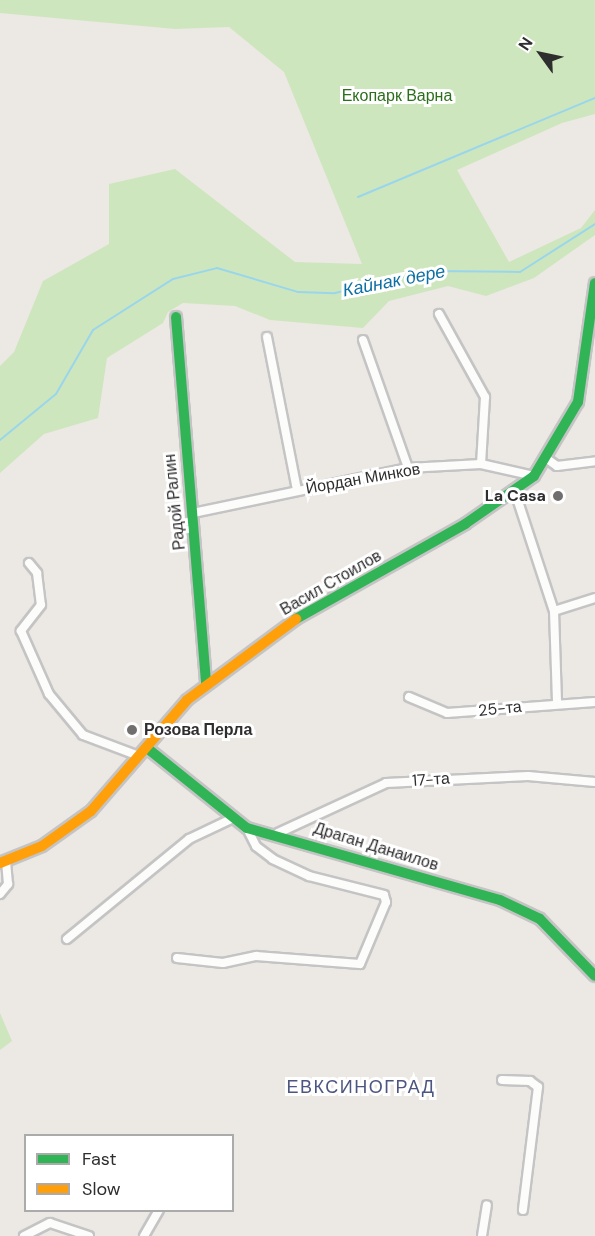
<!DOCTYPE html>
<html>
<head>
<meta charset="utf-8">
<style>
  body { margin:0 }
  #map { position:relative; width:595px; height:1236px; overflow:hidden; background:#ece8e4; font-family:"DM Sans",sans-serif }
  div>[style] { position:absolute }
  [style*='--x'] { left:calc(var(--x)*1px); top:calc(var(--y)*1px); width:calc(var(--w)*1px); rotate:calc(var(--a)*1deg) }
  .green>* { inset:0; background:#cee6be }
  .stream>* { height:2px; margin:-1px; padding:0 1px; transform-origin:1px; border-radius:1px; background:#99d6ec }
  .roads { filter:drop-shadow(2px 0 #c5c4c5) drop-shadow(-2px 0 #c5c4c5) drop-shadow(0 2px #c5c4c5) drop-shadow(0 -2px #c5c4c5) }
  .street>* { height:8px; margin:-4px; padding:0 4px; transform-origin:4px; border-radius:4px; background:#fcfcfb }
  .fast>* { height:10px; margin:-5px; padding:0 5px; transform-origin:5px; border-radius:5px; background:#30b455 }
  .slow>* { height:10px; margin:-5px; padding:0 5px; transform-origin:5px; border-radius:5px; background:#ff9f0a }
  .dots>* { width:16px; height:16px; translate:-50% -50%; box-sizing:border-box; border:3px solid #fff; border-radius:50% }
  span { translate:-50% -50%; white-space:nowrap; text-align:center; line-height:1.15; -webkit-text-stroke:6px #fff; paint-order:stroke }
  .park-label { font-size:16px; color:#2c6e1b }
  .street-label { font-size:16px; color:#2e2e2e }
  .poi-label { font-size:16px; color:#2e2e2e; font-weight:700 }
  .right { translate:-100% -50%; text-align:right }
  .left { translate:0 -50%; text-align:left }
  .water-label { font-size:18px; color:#0d6fa3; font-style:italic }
  .neighbourhood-label { font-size:18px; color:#4d5680; letter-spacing:1.5px }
  .legend { position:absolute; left:24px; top:1134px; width:210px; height:78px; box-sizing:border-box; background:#fff; border:2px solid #ababab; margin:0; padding:8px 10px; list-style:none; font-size:18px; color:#2e2e2e }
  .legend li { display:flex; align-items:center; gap:12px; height:30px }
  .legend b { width:30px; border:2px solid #ababab }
  .north { position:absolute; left:511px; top:24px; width:60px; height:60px; -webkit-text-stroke:4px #fff; paint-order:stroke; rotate:303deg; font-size:16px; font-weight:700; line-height:24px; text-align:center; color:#2e2e2e }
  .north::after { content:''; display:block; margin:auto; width:21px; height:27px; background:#2e2e2e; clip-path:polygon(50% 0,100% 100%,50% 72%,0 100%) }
</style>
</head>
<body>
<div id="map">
  <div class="green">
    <i style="clip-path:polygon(0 0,595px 0,595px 114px,562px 123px,457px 170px,509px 262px,581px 228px,595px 210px,595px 235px,534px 278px,486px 296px,448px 286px,389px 301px,363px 328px,270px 320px,235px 306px,183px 303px,168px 312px,163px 323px,107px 358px,98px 418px,44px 434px,0 473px,0 366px,14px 352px,43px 281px,109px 244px,109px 184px,175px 169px,295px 262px,362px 264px,284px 72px,229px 27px,175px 29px,0 13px)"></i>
    <i style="clip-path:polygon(0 1013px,12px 1041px,0 1050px)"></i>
  </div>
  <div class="stream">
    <i style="--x:358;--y:197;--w:257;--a:-22.7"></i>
    <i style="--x:0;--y:440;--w:72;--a:-39.4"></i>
    <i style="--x:56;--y:394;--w:74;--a:-60"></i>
    <i style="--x:93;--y:330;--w:95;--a:-32.5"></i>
    <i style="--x:173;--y:279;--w:45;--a:-14"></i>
    <i style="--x:217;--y:268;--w:84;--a:16.5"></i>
    <i style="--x:298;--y:292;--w:37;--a:2"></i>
    <i style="--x:335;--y:293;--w:97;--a:-13.2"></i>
    <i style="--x:429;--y:271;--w:91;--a:0.6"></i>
    <i style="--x:520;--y:272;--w:89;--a:-32.6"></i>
  </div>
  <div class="roads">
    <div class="street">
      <i style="--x:439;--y:314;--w:95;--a:61"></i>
      <i style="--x:485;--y:397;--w:67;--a:93.4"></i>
      <i style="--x:267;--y:337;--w:156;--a:78.9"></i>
      <i style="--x:363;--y:340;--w:136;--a:70.6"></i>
      <i style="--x:547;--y:459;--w:12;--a:35"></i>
      <i style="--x:557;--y:466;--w:38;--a:-7"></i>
      <i style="--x:515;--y:492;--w:125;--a:71.9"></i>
      <i style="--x:554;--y:611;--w:92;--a:88.1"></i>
      <i style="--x:193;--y:513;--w:220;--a:-11.8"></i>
      <i style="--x:408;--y:468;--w:73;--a:-3.1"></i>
      <i style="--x:481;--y:464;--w:54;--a:12.8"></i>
      <i style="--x:29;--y:563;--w:13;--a:51"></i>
      <i style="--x:37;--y:573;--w:32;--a:83"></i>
      <i style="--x:41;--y:605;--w:33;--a:128"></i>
      <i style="--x:21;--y:631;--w:69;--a:66"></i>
      <i style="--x:49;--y:694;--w:53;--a:50.3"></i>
      <i style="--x:83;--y:735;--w:60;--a:20.6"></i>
      <i style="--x:554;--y:611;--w:43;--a:-17.6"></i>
      <i style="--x:409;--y:697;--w:41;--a:22.8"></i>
      <i style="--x:447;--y:713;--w:148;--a:-4.3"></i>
      <i style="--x:278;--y:833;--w:119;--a:-24.8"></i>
      <i style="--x:386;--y:783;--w:142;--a:-2.8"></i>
      <i style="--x:528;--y:776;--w:67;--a:5.1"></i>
      <i style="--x:0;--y:894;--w:13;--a:-51"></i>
      <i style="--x:8;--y:884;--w:22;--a:-95"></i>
      <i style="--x:67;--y:939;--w:158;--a:-39.3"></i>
      <i style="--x:189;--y:839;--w:47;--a:-25.5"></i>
      <i style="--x:177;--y:958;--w:46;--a:6.2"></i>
      <i style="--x:223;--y:963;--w:34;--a:-12"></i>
      <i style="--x:256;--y:956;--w:104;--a:4.4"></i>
      <i style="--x:360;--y:964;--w:67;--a:-67.2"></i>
      <i style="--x:386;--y:902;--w:7;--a:-106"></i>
      <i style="--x:384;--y:895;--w:77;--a:-165.8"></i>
      <i style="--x:309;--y:876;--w:40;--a:-155"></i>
      <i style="--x:273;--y:859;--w:21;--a:-143"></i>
      <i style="--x:256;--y:846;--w:20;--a:-117"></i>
      <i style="--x:502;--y:1080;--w:28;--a:2"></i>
      <i style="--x:530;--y:1081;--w:10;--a:37"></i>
      <i style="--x:538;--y:1087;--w:124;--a:97"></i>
      <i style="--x:24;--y:1236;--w:29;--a:-27"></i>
      <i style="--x:50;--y:1223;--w:41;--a:18.4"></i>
      <i style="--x:144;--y:1236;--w:30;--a:-60"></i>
      <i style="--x:482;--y:1236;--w:31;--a:-81"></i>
    </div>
    <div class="fast">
      <i style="--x:176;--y:317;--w:367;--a:85.3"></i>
      <i style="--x:296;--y:619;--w:194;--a:-29.3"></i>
      <i style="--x:465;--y:524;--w:84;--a:-34.8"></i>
      <i style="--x:534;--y:476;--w:86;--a:-59.3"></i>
      <i style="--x:578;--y:402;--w:120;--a:-81.9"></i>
      <i style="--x:147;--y:748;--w:128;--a:38.7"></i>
      <i style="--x:247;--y:828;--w:263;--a:15.9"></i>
      <i style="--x:500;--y:900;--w:44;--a:25.4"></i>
      <i style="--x:540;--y:919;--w:79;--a:46"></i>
    </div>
    <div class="slow">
      <i style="--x:0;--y:863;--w:45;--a:-22"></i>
      <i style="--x:42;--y:846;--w:60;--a:-35.5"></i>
      <i style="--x:91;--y:811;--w:147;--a:-49.1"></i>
      <i style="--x:187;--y:700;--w:136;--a:-36.6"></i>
    </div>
  </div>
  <div class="dots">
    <i style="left:558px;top:496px;background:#706f6e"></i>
    <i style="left:132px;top:730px;background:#706f6e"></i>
  </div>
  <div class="park-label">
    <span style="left:397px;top:96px">Екопарк Варна</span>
  </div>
  <div class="street-label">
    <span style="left:363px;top:479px;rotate:-10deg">Йордан Минков</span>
    <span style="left:175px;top:502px;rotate:-96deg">Радой Ралин</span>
    <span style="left:331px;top:583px;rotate:-30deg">Васил Стоилов</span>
    <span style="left:500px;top:709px;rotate:-6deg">25-та</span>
    <span style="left:431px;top:780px;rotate:-4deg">17-та</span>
    <span style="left:376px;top:847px;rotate:17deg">Драган Данаилов</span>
  </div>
  <div class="poi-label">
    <span class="right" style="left:546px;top:496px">La Casa</span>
    <span class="left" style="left:144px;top:730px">Розова Перла</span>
  </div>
  <div class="water-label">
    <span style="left:394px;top:281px;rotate:-11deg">Кайнак дере</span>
  </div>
  <div class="neighbourhood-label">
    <span style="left:361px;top:1087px">ЕВКСИНОГРАД</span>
  </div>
  <ul class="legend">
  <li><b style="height:8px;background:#30b455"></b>Fast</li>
  <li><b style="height:8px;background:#ff9f0a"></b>Slow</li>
  </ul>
  <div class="north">N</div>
</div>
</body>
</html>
